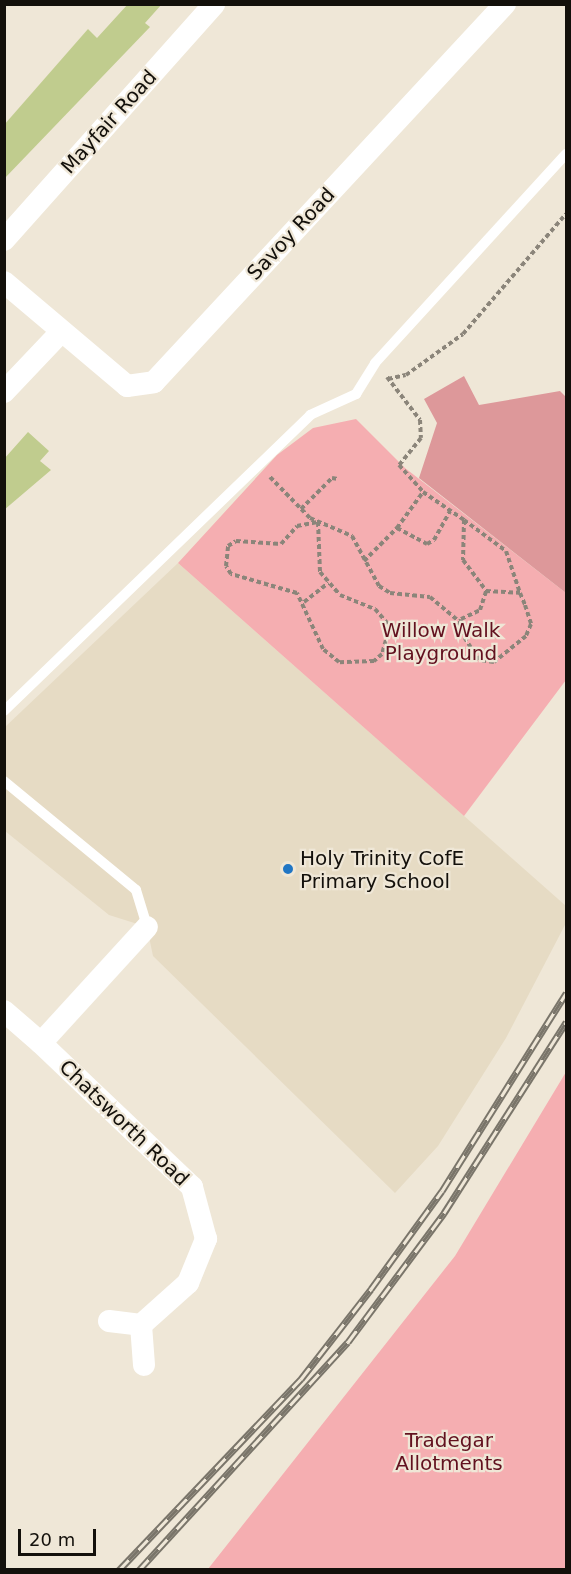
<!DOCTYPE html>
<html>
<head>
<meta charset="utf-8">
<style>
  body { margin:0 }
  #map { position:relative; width:571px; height:1574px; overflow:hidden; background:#efe7d7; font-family:"DejaVu Sans",sans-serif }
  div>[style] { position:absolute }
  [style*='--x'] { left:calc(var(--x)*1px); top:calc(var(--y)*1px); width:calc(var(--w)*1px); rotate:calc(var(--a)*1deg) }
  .built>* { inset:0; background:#e6dbc4 }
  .green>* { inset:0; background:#f5aeb1 }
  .forest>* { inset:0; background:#dd989a }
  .building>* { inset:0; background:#c0cc8e }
  .path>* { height:4px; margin-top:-2px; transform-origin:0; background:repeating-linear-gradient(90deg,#8b857a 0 4.5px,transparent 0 7.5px) }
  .lane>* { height:10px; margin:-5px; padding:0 5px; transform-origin:5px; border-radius:5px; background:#fff }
  .street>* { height:22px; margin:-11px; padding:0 11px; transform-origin:11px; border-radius:11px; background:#fff }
  .rail>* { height:7px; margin-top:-3.5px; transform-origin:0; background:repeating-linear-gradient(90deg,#efe7d7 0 14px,#7a756a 0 28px); box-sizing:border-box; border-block:2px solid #7a756a }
  .dots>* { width:16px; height:16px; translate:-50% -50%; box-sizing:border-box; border:3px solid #efe7d7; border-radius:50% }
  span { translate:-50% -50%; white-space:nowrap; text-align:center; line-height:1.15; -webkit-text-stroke:4.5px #efe7d7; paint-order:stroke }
  .street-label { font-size:20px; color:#13100b }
  .park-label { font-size:20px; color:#62111f }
  .poi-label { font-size:20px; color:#13100b }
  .left { translate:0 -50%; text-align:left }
  .frame { position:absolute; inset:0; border:6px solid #13100b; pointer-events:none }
  .scale { position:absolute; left:18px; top:1529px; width:78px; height:27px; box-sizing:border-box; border:3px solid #13100b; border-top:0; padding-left:8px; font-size:18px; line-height:21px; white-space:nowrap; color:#13100b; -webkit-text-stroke:4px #efe7d7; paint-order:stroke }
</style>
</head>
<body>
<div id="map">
  <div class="built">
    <i style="clip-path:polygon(178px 563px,566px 906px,566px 923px,506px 1038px,438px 1146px,395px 1193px,153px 956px,147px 927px,109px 915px,5px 831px,5px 727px)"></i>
  </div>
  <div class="green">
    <i style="clip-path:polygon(356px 419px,405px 468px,566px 593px,566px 680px,464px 816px,178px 563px,277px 455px,313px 428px)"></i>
    <i style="clip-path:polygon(566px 1072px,566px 1569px,208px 1569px,455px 1256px)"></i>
  </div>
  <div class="forest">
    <i style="clip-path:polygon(464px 376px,479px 405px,560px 391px,566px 397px,566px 593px,419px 478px,437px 423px,424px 399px)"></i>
  </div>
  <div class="building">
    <i style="clip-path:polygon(128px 4px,162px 4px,145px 23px,150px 27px,4px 179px,4px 125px,88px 29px,97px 38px)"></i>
    <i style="clip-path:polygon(28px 432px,49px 451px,40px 461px,51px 470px,4px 510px,4px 459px)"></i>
  </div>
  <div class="path">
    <i style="--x:387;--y:377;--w:54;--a:52.5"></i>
    <i style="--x:420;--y:420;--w:18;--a:87"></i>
    <i style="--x:421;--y:438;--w:35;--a:129"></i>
    <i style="--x:399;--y:465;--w:36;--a:48"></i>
    <i style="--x:423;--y:492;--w:50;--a:34.3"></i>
    <i style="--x:464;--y:520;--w:40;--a:91.4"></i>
    <i style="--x:463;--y:560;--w:39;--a:53"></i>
    <i style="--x:486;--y:591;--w:34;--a:3"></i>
    <i style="--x:520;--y:593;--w:13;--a:67"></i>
    <i style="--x:525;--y:605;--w:20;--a:72"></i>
    <i style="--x:531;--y:624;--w:13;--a:113"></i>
    <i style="--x:526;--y:636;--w:41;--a:140.9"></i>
    <i style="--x:494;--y:662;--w:15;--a:-172"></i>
    <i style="--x:479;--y:660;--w:38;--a:-123"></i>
    <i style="--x:458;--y:628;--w:9;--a:-72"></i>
    <i style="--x:461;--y:619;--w:21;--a:-25"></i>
    <i style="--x:480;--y:610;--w:20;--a:-72"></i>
    <i style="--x:388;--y:379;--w:18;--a:-13"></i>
    <i style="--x:406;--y:375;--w:70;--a:-35.7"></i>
    <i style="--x:463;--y:334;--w:158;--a:-49.4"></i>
    <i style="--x:270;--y:477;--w:57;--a:45.7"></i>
    <i style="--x:310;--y:518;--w:46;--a:23.2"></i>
    <i style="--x:352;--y:536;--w:57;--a:61.6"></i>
    <i style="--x:379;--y:586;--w:13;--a:32"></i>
    <i style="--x:390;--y:593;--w:40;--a:5.7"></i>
    <i style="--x:430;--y:597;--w:39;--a:40"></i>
    <i style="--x:301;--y:509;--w:44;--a:-45"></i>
    <i style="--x:332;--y:478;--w:6;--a:9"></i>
    <i style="--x:464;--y:520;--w:52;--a:36.4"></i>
    <i style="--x:506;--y:551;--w:44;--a:71.6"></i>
    <i style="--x:318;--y:522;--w:50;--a:87.7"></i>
    <i style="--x:320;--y:572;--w:30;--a:49"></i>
    <i style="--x:340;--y:595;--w:38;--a:22"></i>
    <i style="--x:375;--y:609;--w:23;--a:49"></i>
    <i style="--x:390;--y:626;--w:29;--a:106"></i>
    <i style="--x:382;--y:654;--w:11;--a:139"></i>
    <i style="--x:374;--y:661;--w:35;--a:178"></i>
    <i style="--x:339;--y:662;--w:21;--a:-141"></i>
    <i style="--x:323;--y:649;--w:62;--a:-114.9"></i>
    <i style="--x:297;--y:593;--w:69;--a:-163.9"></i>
    <i style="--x:231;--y:574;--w:9;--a:-122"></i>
    <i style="--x:226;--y:566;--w:20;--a:-84"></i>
    <i style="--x:228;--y:546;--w:9;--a:-32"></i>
    <i style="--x:236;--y:541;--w:45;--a:3.8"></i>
    <i style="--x:281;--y:544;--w:24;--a:-48"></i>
    <i style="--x:297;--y:526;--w:21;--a:-11"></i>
    <i style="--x:397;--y:528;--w:44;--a:-54.2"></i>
    <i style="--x:364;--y:561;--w:47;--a:-45"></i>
    <i style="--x:397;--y:528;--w:34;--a:28"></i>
    <i style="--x:427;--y:544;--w:8;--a:-30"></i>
    <i style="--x:434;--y:540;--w:33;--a:-61"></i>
    <i style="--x:304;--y:602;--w:31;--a:-38"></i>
  </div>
  <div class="lane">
    <i style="--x:4;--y:711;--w:426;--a:-44"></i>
    <i style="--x:310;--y:415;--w:51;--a:-24.5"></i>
    <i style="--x:356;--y:394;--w:36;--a:-58"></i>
    <i style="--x:375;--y:363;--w:283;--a:-47.6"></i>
    <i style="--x:4;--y:781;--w:171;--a:39.5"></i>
    <i style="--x:136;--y:890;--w:39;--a:73"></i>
  </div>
  <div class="street">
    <i style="--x:4;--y:240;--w:316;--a:-48.3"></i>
    <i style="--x:4;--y:282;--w:161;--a:40.2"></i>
    <i style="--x:127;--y:386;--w:27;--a:-8"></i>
    <i style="--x:154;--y:382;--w:516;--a:-47.12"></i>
    <i style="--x:4;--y:392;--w:83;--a:-46.5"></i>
    <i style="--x:4;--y:1011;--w:49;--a:40.9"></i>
    <i style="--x:109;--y:1321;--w:32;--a:7"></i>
    <i style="--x:141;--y:1325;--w:63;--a:-41.8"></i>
    <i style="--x:188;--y:1283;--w:48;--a:-67.8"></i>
    <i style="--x:206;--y:1239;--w:54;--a:-105.1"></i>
    <i style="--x:192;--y:1187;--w:209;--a:-136.4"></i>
    <i style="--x:41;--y:1043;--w:157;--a:-47.6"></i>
    <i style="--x:141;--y:1325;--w:40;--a:85.7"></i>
  </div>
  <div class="rail">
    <i style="--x:119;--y:1570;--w:264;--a:-46.4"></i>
    <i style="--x:301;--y:1379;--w:114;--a:-52.1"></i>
    <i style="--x:371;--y:1289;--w:121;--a:-54.1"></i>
    <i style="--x:442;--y:1191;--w:234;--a:-57.9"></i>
    <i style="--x:139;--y:1570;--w:309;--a:-47.5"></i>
    <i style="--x:348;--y:1342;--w:161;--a:-53.3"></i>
    <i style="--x:444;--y:1213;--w:227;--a:-57.4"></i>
  </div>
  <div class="dots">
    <i style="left:288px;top:869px;background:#2076c4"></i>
  </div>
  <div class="street-label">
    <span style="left:109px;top:122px;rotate:-48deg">Mayfair Road</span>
    <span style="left:291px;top:234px;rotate:-47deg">Savoy Road</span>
    <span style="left:124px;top:1123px;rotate:44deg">Chatsworth Road</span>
  </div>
  <div class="park-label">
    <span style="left:441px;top:642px">Willow Walk<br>Playground</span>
    <span style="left:449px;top:1452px">Tradegar<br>Allotments</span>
  </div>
  <div class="poi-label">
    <span class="left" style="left:300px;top:870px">Holy Trinity CofE<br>Primary School</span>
  </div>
  <div class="frame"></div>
  <div class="scale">20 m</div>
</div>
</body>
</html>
